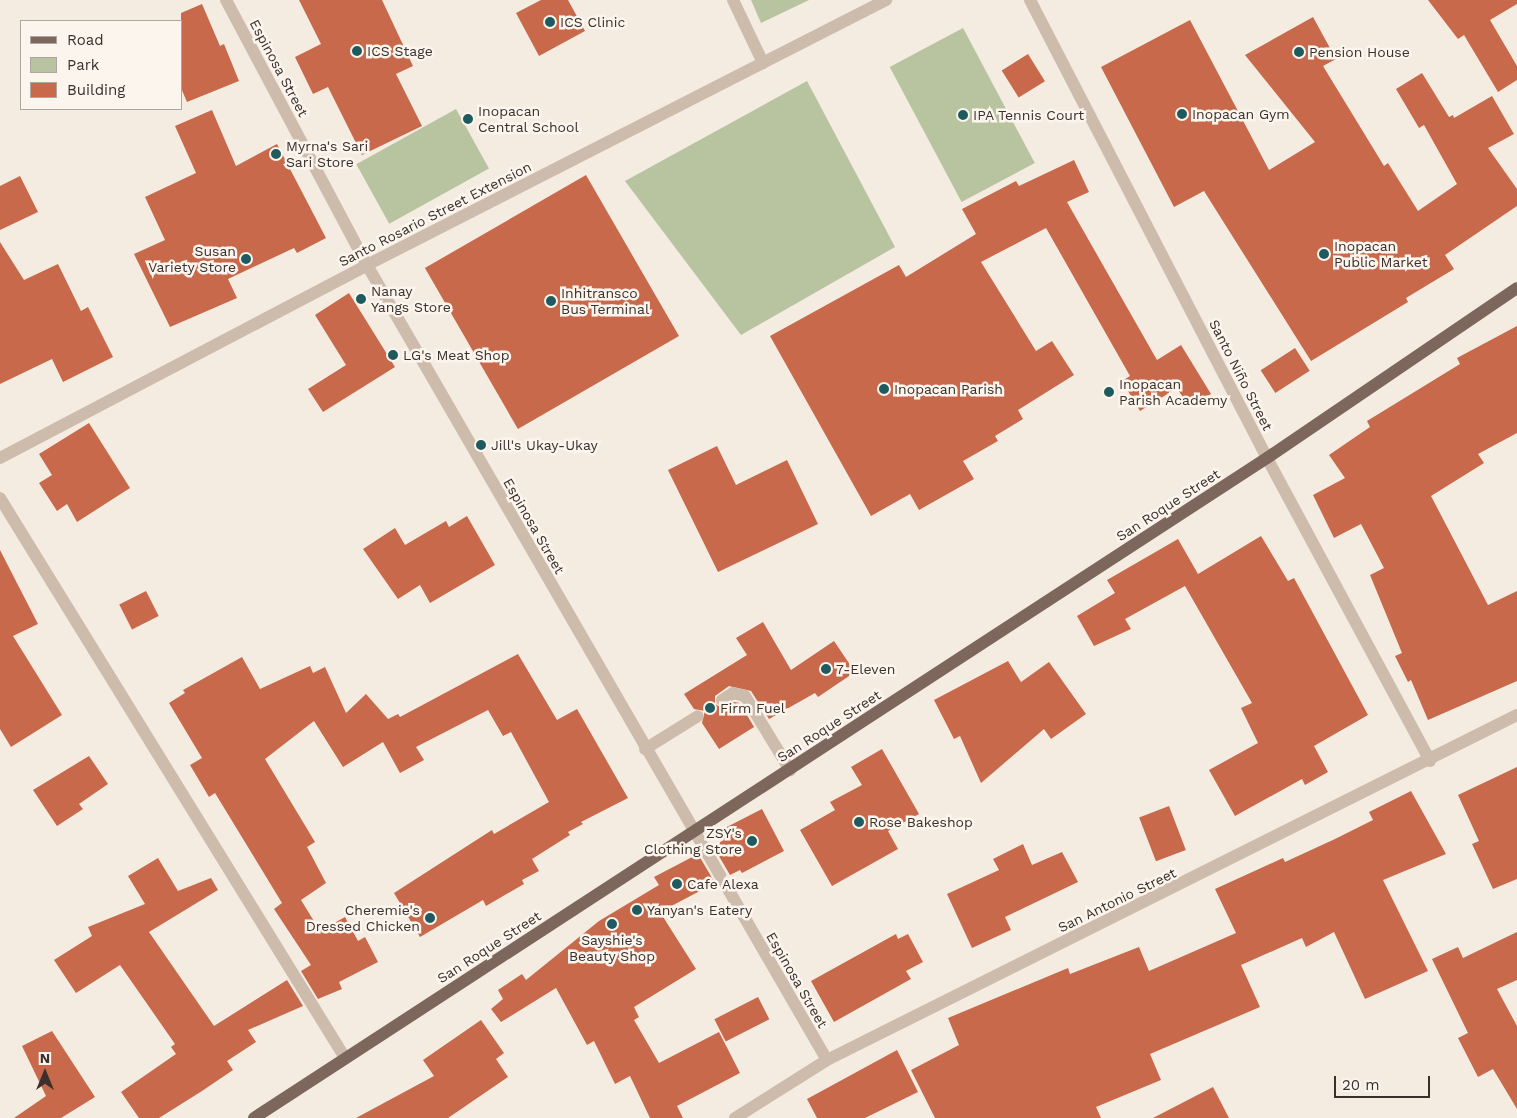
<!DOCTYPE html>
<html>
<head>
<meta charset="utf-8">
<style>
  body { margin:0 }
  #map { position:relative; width:1517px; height:1118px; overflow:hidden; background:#f4ebe1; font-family:"Work Sans",sans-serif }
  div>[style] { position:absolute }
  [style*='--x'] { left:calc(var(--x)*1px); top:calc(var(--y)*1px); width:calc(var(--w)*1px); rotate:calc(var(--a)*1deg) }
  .green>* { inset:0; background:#b8c4a0; transform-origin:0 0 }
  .building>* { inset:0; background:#c8694b; transform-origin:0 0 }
  .lane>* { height:12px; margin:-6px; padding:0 6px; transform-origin:6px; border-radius:6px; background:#cdbbac }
  .street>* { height:12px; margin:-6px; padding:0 6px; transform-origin:6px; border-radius:6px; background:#cdbbac }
  .primary>* { height:12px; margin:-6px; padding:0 6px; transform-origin:6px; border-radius:6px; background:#7d675c }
  .dots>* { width:14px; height:14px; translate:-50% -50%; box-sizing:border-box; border:2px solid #fbf5ee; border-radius:50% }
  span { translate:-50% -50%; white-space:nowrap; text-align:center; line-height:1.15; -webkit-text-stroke:5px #fbf5ee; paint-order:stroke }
  .poi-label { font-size:14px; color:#3b302b }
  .left { translate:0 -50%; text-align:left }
  .right { translate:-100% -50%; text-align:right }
  .street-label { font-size:14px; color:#3b302b }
  .legend { position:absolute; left:20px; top:20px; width:162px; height:90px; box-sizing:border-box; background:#fbf5ee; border:1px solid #aea6a0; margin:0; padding:6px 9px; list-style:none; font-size:15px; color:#3b302b }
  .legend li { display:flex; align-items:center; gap:10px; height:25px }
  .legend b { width:25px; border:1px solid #aea6a0 }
  .north { position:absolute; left:20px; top:1048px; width:50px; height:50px; -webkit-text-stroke:4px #fbf5ee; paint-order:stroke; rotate:0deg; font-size:14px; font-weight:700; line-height:20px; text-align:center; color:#3b302b }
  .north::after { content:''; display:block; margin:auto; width:18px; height:22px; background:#3b302b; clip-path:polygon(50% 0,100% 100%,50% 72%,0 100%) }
  .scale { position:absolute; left:1334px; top:1076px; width:96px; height:22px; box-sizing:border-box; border:2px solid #3b302b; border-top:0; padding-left:6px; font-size:15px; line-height:18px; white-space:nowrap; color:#3b302b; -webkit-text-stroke:4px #fbf5ee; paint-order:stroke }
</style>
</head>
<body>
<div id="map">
  <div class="green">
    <i style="clip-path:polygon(751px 0,809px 0,761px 23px)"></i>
    <i style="left:963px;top:28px;width:153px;height:83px;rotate:62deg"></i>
    <i style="clip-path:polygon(807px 81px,895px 247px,741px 335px,625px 181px)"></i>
    <i style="left:456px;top:109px;width:68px;height:114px;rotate:61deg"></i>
  </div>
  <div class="building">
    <i style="clip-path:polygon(299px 0,382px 0,413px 66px,396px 74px,422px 126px,362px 155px,328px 87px,313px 94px,295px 57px,321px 44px)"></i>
    <i style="clip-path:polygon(541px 0,568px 0,585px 31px,539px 56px,516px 13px)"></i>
    <i style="clip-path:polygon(1428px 0,1517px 0,1517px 4px,1490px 20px,1517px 66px,1517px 80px,1498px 92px,1464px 35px,1458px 39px)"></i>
    <i style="clip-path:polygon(202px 4px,220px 46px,224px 44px,239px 81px,187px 102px,181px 88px,181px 13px)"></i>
    <i style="clip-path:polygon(1313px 17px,1336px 59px,1323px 66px,1384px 166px,1388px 163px,1418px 211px,1457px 184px,1424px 125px,1419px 128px,1396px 89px,1422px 73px,1449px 117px,1453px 115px,1454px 118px,1492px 96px,1514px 134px,1488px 148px,1517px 189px,1517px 206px,1445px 255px,1454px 269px,1406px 298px,1408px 302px,1311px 361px,1204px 191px,1174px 207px,1101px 67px,1190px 20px,1269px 170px,1315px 142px,1245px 55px)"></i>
    <i style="left:1028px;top:54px;width:32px;height:31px;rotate:58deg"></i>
    <i style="clip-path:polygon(212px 110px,236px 166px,277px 144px,326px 238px,297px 253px,294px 248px,228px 279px,237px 298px,170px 327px,134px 254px,165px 240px,145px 197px,196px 173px,175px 126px)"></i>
    <i style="clip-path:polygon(1074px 160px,1089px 192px,1067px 202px,1157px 360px,1181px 345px,1211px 394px,1189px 407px,1177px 388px,1140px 411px,1122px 381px,1130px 376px,1046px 228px,981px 262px,1036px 351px,1052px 341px,1074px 375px,1018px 410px,1023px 419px,995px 436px,998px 441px,963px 461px,974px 479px,919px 510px,910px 494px,871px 516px,770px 336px,899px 265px,906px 277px,976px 234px,962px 209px,1016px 181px,1019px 186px)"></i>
    <i style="left:586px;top:175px;width:186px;height:186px;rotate:60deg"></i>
    <i style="clip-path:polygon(20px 176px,38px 212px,0 230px,0 186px)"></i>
    <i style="clip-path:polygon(0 242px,24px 280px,58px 264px,81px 311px,88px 307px,113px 357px,63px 382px,52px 359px,0 384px)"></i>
    <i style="clip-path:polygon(349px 293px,395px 367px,323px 412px,308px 389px,346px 365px,315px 315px)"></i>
    <i style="clip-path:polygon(1517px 326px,1517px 433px,1478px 454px,1484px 463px,1431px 496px,1488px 605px,1517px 591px,1517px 681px,1428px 720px,1411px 680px,1408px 682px,1395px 656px,1402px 653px,1370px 575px,1384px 568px,1361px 524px,1334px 538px,1313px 495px,1345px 478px,1329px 455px,1370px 427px,1367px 421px,1460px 364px,1457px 358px)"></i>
    <i style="left:1295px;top:348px;width:27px;height:41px;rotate:57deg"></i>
    <i style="clip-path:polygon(89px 423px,130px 488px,77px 522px,67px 504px,57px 511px,39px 483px,52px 475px,39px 454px)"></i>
    <i style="clip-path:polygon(717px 446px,736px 485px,787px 460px,818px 524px,718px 572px,668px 470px)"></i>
    <i style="clip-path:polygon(467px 516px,495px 565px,430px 603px,420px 585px,398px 599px,363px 549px,395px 528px,405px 545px,446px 521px,449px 527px)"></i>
    <i style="clip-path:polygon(1261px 536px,1288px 581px,1294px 578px,1368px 715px,1314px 746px,1328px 772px,1305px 785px,1302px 779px,1235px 816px,1209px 770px,1258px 743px,1241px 708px,1252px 703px,1185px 586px,1125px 619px,1131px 629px,1094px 646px,1077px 616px,1115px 593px,1107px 580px,1178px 539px,1198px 574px)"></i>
    <i style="clip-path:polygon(0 550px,38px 624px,13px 636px,62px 715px,11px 747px,0 729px)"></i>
    <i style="left:146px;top:591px;width:28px;height:30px;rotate:63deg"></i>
    <i style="clip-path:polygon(763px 622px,791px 670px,834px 641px,855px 672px,818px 697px,815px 693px,769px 719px,751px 691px,729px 686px,715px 696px,715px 704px,722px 708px,734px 702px,740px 703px,754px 727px,719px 749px,702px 723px,705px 711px,694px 709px,684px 694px,747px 655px,736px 638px)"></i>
    <i style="clip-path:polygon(518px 654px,557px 720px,577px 709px,628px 798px,581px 822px,583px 824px,568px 832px,570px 835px,532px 859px,539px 871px,522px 880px,524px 884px,486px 906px,483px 900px,420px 937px,394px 893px,492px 830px,494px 834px,549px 802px,511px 732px,503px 736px,488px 710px,416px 747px,424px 760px,400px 773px,383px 742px,343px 767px,314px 721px,265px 759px,315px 842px,307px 847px,326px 883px,301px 900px,320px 931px,345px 917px,358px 941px,365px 937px,378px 962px,339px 982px,342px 989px,318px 999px,301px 971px,311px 965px,274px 909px,282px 903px,215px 793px,209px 797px,190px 765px,202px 758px,169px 703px,185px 693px,183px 690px,242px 657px,260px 689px,310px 666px,313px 673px,325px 667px,346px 713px,366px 694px,388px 719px,398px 714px,400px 717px)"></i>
    <i style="clip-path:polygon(1008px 661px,1021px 682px,1049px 662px,1086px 714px,1051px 739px,1044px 729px,981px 783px,960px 736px,954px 739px,934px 700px)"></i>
    <i style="clip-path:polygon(882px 749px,919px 814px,888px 831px,898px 849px,832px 886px,800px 830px,835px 810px,830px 802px,862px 785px,851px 767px)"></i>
    <i style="clip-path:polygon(89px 756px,108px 784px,79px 804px,83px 809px,57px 826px,33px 790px)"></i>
    <i style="clip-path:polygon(1517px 767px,1517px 879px,1493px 889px,1472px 844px,1479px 841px,1458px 795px)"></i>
    <i style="clip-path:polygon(1411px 791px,1446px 854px,1383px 880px,1428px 971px,1365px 999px,1334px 932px,1306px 947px,1302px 938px,1241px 965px,1260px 1007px,1150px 1054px,1161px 1080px,1096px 1107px,1101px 1118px,935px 1118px,911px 1070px,959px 1045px,948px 1018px,1068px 968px,1070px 974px,1139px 947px,1149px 971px,1236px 933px,1215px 889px,1283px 858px,1285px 862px,1335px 839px,1373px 820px,1369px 812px)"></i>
    <i style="left:1169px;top:806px;width:47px;height:32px;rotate:69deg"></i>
    <i style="clip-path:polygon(762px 809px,784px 851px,742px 873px,740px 870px,730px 875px,713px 846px,724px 840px,719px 831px)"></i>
    <i style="clip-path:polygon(1023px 844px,1032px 865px,1062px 852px,1078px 882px,1005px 917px,1011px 930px,972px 948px,947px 894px,999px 870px,993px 859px)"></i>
    <i style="clip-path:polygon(698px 854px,715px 883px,660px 912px,696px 969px,634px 1007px,639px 1017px,634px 1020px,659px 1063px,719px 1032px,740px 1073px,677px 1106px,683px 1118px,650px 1118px,630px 1076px,615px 1084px,594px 1041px,587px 1045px,556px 988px,501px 1022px,491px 1009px,503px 999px,498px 990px,522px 974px,526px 980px,599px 921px,659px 885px,654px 877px)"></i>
    <i style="clip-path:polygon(158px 858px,178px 891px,211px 878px,218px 890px,149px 932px,214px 1026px,287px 980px,303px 1006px,248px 1030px,256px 1042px,227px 1061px,233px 1070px,202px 1091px,159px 1118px,139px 1118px,121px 1092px,176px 1054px,171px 1047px,175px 1044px,120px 965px,76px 993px,54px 960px,92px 936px,88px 927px,145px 904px,128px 876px)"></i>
    <i style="clip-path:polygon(1517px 932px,1517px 980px,1497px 989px,1517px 1026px,1517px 1109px,1493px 1069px,1478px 1077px,1458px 1038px,1468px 1033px,1432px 959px,1458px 947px,1463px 958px)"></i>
    <i style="clip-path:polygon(896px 934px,898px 939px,908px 934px,923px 962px,906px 971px,911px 979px,834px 1022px,811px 981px)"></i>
    <i style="left:758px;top:997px;width:25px;height:49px;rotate:63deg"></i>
    <i style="clip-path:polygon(481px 1020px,504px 1053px,496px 1059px,508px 1077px,448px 1118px,356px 1118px,434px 1076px,423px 1060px)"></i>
    <i style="clip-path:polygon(52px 1031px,95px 1097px,61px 1118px,14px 1118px,46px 1096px,22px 1046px)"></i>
    <i style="clip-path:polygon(897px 1050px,918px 1092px,865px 1118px,817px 1118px,807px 1099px)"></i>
    <i style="clip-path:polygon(1213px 1087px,1229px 1118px,1153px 1118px)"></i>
  </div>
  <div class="lane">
    <i style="--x:733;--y:0;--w:70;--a:64.5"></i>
    <i style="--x:722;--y:700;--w:13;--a:-32"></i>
    <i style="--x:733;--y:693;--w:12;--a:14"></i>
    <i style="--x:745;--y:696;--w:87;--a:58.7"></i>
    <i style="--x:645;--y:749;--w:62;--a:-31.9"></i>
  </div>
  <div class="street">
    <i style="--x:226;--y:0;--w:300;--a:62"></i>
    <i style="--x:367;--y:265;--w:918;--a:59.95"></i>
    <i style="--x:1030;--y:0;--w:516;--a:62.64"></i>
    <i style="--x:1267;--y:458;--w:344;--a:61.7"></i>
    <i style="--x:0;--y:458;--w:415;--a:-27.7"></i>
    <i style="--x:367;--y:265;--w:583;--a:-27.05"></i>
    <i style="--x:0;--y:498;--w:658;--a:58.36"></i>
    <i style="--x:735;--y:1118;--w:109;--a:-32.2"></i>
    <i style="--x:827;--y:1060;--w:771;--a:-26.57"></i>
  </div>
  <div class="primary">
    <i style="--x:254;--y:1118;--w:1209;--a:-33.09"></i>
    <i style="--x:1267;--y:458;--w:302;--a:-34.2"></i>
  </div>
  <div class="dots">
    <i style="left:550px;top:22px;background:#1f5a5e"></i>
    <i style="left:357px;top:51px;background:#1f5a5e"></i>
    <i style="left:1299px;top:52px;background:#1f5a5e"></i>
    <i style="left:1182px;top:114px;background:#1f5a5e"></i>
    <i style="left:963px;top:115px;background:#1f5a5e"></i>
    <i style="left:468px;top:119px;background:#1f5a5e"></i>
    <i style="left:276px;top:154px;background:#1f5a5e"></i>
    <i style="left:1324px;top:254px;background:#1f5a5e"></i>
    <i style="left:246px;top:259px;background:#1f5a5e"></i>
    <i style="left:361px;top:299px;background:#1f5a5e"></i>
    <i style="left:551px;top:301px;background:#1f5a5e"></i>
    <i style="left:393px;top:355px;background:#1f5a5e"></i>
    <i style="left:884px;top:389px;background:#1f5a5e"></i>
    <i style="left:1109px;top:392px;background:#1f5a5e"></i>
    <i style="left:481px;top:445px;background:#1f5a5e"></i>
    <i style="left:826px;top:669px;background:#1f5a5e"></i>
    <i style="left:710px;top:708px;background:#1f5a5e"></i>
    <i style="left:859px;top:822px;background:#1f5a5e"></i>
    <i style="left:752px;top:841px;background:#1f5a5e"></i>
    <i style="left:677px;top:884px;background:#1f5a5e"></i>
    <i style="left:637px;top:910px;background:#1f5a5e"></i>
    <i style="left:430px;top:918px;background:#1f5a5e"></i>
    <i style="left:612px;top:924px;background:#1f5a5e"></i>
  </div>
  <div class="poi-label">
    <span class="left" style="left:560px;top:22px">ICS Clinic</span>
    <span class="left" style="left:367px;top:51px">ICS Stage</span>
    <span class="left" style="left:1309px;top:52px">Pension House</span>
    <span class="left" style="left:478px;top:119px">Inopacan<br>Central School</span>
    <span class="left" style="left:1192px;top:114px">Inopacan Gym</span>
    <span class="left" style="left:973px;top:115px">IPA Tennis Court</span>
    <span class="left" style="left:286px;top:154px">Myrna's Sari<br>Sari Store</span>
    <span class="left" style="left:1334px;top:254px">Inopacan<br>Public Market</span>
    <span class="right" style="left:236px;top:259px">Susan<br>Variety Store</span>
    <span class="left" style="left:371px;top:299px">Nanay<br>Yangs Store</span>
    <span class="left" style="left:561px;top:301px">Inhitransco<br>Bus Terminal</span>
    <span class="left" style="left:403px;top:355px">LG's Meat Shop</span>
    <span class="left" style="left:1119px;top:392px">Inopacan<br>Parish Academy</span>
    <span class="left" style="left:894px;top:389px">Inopacan Parish</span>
    <span class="left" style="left:491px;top:445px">Jill's Ukay-Ukay</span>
    <span class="left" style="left:836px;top:669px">7-Eleven</span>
    <span class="left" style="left:720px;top:708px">Firm Fuel</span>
    <span class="left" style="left:869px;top:822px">Rose Bakeshop</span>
    <span class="right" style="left:742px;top:841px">ZSY's<br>Clothing Store</span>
    <span class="left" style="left:687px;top:884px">Cafe Alexa</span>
    <span class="right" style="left:420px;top:918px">Cheremie's<br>Dressed Chicken</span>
    <span class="left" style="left:647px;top:910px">Yanyan's Eatery</span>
    <span style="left:612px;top:948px">Sayshie's<br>Beauty Shop</span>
  </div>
  <div class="street-label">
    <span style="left:279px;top:68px;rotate:62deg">Espinosa Street</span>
    <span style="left:435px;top:214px;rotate:-27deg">Santo Rosario Street Extension</span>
    <span style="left:1241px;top:375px;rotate:63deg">Santo Niño Street</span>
    <span style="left:1168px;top:505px;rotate:-33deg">San Roque Street</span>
    <span style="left:534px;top:526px;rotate:60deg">Espinosa Street</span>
    <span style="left:829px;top:726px;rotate:-33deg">San Roque Street</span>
    <span style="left:1117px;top:900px;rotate:-26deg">San Antonio Street</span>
    <span style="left:489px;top:947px;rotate:-33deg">San Roque Street</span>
    <span style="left:797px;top:980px;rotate:60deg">Espinosa Street</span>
  </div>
  <ul class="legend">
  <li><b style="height:6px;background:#7d675c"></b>Road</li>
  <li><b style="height:14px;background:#b8c4a0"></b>Park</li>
  <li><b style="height:14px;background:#c8694b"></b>Building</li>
  </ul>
  <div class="north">N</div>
  <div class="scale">20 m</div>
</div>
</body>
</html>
